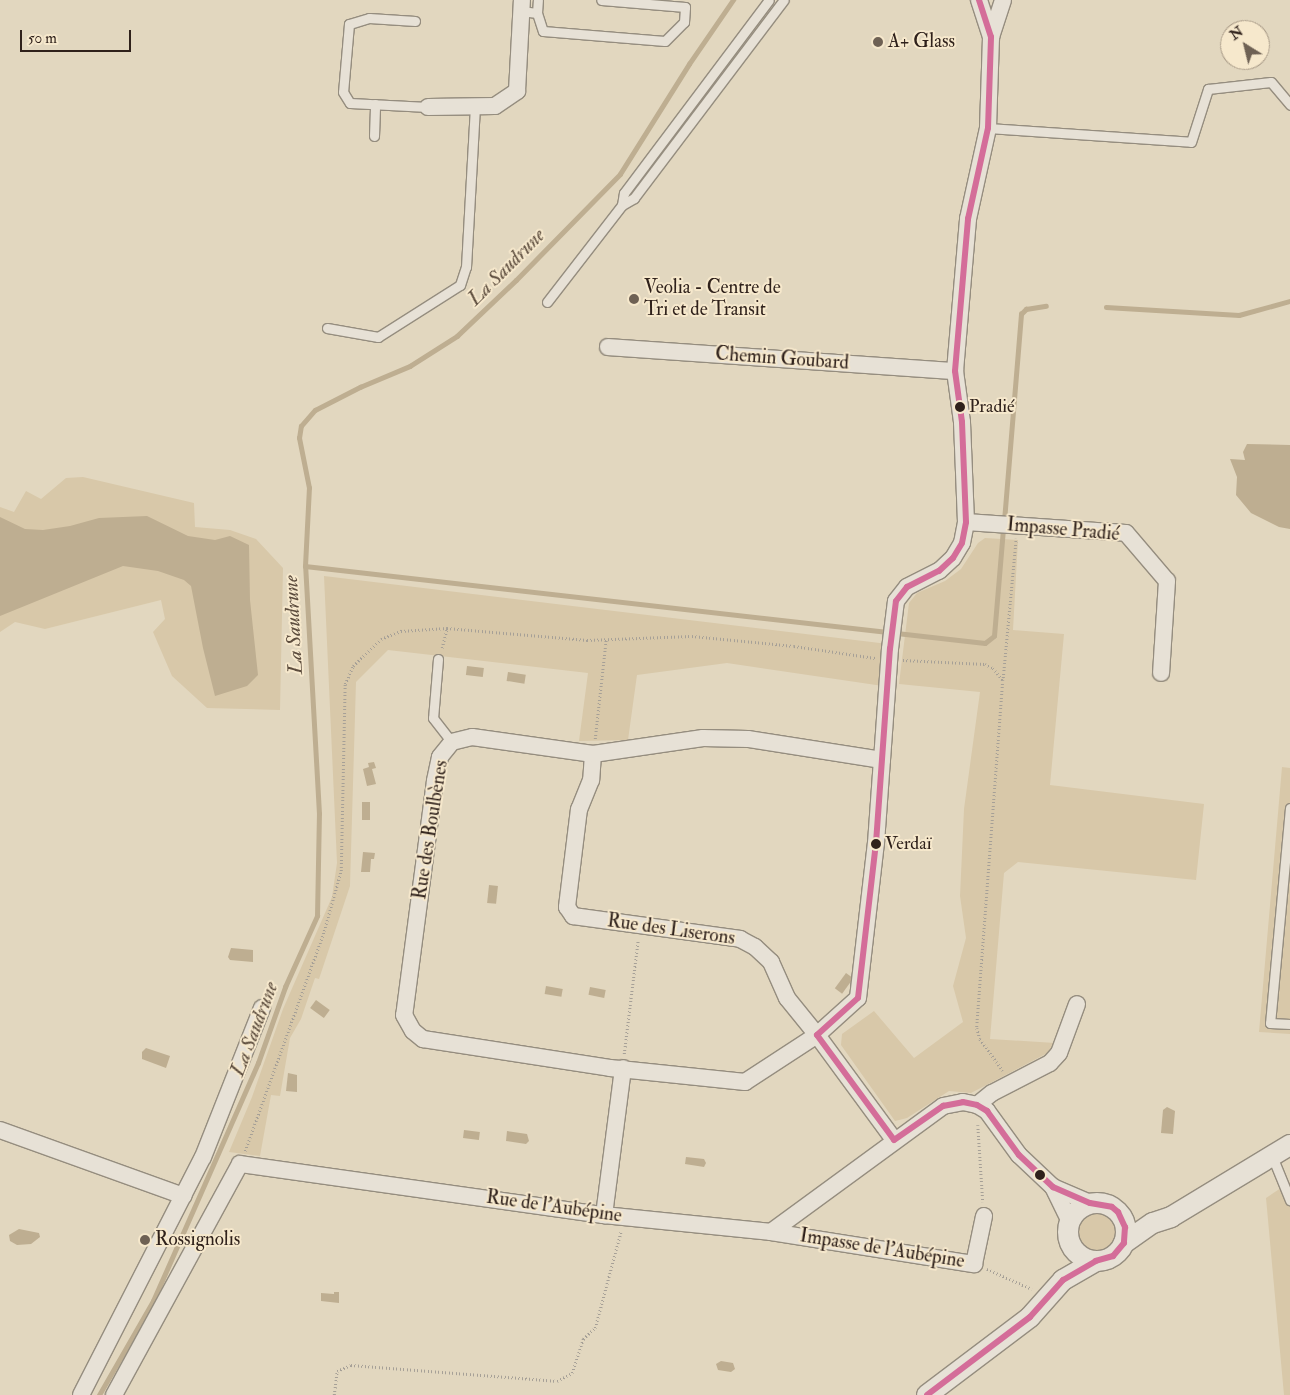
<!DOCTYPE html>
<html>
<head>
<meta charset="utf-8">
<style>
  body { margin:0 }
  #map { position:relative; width:1290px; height:1395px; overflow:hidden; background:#e2d7bf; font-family:"IM FELL Double Pica",serif }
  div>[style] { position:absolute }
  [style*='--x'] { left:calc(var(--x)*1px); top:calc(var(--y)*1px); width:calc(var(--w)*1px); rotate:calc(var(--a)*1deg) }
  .green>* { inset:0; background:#d8c8a9 }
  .round { border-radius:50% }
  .water>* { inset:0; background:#beae91; transform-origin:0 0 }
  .stream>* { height:4.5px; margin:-2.25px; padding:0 2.25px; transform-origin:2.25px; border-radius:2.25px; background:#beae91 }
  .path>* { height:2.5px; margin-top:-1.25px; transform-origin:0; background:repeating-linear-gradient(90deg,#a6a097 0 1px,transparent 0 3.5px) }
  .roads { filter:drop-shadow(1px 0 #958d7f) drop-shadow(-1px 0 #958d7f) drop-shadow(0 1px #958d7f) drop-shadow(0 -1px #958d7f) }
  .service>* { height:9px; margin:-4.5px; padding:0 4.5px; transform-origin:4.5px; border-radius:4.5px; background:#e7e1d6 }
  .minor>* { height:16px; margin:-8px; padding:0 8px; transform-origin:8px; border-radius:8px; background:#e7e1d6 }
  .tertiary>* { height:20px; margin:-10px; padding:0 10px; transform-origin:10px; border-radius:10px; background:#e7e1d6 }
  .tertiary>.ring { margin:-10px; padding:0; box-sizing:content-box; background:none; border:20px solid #e7e1d6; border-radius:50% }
  .bus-1>* { height:6px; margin:-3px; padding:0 3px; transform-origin:3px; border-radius:3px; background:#d46d99 }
  .dots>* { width:14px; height:14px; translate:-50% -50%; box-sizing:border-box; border:2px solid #f6e8cc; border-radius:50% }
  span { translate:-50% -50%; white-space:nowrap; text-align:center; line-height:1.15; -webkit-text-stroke:4px #f6e8cc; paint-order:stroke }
  .bus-label { font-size:18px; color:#2f211b }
  .left { translate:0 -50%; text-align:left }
  .poi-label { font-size:19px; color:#2f211b }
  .street-label { font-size:19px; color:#2f211b }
  .water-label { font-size:20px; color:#5c4c3d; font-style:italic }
  .north { position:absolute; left:1220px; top:20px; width:50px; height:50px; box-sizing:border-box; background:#f6e8cc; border:1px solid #a69885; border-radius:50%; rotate:324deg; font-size:14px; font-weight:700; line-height:20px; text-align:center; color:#2f211b }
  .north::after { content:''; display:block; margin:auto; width:18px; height:22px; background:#6e6154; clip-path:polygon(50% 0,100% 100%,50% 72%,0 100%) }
  .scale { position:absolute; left:20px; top:30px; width:111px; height:22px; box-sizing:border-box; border:2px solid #2f211b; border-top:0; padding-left:6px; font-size:15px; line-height:18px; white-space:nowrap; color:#2f211b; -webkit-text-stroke:4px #f6e8cc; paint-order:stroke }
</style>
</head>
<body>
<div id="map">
  <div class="green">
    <i style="clip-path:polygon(83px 477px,194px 503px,195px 527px,230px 530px,256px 539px,283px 568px,280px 710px,207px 708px,172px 676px,153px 632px,165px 619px,161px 600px,45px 629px,15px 622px,0 632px,0 507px,14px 512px,26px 491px,41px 499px,66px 478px)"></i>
    <i style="clip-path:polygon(985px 538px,1018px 540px,1013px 630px,1064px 634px,1050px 785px,1204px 804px,1196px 880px,1018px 862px,1004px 873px,990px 1039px,1055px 1043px,1055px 1049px,971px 1093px,949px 1091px,907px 1118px,895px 1121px,841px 1045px,842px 1034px,874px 1011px,914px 1058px,963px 1022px,953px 986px,966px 938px,960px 896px,964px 809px,980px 692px,899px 684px,909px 603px,917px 593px,945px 581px,961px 569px,978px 543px)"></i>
    <i style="clip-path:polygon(324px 576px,888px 644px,883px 686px,727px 663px,637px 675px,628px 740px,579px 741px,588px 673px,388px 650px,356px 682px,350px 886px,319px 979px,315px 978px,301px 1019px,290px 1038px,280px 1096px,271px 1095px,260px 1156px,229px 1152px,252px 1097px,283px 1009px,332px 897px,337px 863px)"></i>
    <i style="clip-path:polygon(1282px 767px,1290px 768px,1290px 1034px,1259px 1032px)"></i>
    <i style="clip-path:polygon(1290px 1182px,1290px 1395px,1284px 1395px,1266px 1198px)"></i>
    <i class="round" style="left:1076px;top:1212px;width:42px;height:42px"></i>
  </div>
  <div class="water">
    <i style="clip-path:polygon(1247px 444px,1290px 445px,1290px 529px,1279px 527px,1251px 513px,1236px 495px,1237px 477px,1230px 459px,1245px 460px,1243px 452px)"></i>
    <i style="clip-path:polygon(147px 516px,188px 536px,215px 540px,230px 536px,249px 545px,250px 600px,258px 675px,247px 686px,215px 696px,203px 648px,191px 586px,184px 580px,158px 571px,123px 566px,0 616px,0 517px,25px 529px,43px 530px,70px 526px,99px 518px)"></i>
    <i style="left:467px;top:666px;width:17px;height:9px;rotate:7deg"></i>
    <i style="left:508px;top:672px;width:18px;height:9px;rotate:9deg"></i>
    <i style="clip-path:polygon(374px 762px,376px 768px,372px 769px,376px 784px,367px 786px,363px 769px,369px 767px,368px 763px)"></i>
    <i style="left:362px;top:802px;width:8px;height:18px"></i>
    <i style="clip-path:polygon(363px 852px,375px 853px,374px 859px,371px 859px,370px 872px,361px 872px)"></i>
    <i style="left:489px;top:885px;width:9px;height:18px;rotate:6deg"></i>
    <i style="clip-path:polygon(231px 948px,253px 950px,253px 962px,230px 960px,228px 957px)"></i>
    <i style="left:846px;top:973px;width:9px;height:19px;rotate:36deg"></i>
    <i style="left:546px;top:986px;width:17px;height:8px;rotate:10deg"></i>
    <i style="left:590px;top:987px;width:16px;height:8px;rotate:11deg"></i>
    <i style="left:316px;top:1000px;width:17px;height:10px;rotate:36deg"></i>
    <i style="clip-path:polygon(146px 1048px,170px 1056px,166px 1068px,142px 1059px,142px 1052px)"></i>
    <i style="clip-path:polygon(288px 1073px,297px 1075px,297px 1092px,286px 1091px)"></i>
    <i style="clip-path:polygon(1167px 1107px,1175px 1111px,1173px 1134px,1161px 1133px,1163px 1110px)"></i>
    <i style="left:464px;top:1130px;width:16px;height:8px;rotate:7deg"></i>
    <i style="clip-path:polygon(507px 1131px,527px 1134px,529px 1141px,526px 1144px,506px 1141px)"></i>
    <i style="clip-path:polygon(686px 1157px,704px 1159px,706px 1163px,704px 1167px,685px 1164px)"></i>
    <i style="clip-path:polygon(19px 1229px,39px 1233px,40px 1237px,31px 1244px,17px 1245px,10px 1241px,9px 1235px)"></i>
    <i style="clip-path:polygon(334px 1292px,339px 1292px,339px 1303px,321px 1301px,321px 1293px,334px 1294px)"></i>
    <i style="clip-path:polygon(721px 1361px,733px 1363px,735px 1369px,731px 1372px,718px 1370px,716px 1364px)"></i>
  </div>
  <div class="stream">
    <i style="--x:1106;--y:307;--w:133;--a:3.4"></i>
    <i style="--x:1239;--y:315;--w:53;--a:-15.4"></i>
    <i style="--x:1004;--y:521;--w:208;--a:-85.3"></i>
    <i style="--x:1021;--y:314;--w:7;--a:-45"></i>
    <i style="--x:1026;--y:309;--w:20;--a:-9"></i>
    <i style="--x:305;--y:566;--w:684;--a:6.46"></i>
    <i style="--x:985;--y:643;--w:11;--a:-38"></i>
    <i style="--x:994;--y:636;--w:107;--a:-85.2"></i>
    <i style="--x:99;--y:1395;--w:108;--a:-60.1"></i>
    <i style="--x:153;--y:1301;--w:260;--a:-66.2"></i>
    <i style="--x:258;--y:1063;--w:81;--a:-70.4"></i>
    <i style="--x:285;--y:987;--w:78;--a:-65.7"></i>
    <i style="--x:317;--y:916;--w:102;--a:-88.9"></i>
    <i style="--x:319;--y:814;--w:248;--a:-93.2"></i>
    <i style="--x:305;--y:566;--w:78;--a:-87.1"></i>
    <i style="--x:309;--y:488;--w:51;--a:-101.3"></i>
    <i style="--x:299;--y:438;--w:12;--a:-81"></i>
    <i style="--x:301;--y:426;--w:21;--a:-49"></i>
    <i style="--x:315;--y:410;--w:51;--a:-27.1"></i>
    <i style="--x:360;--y:387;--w:54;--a:-22.8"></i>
    <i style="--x:410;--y:366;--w:56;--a:-32.6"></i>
    <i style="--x:457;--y:336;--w:81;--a:-43.5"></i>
    <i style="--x:516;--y:280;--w:148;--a:-45.5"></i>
    <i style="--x:620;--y:174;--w:130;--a:-57.9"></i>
    <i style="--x:689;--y:64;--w:78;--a:-55.5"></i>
  </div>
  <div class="path">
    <i style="--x:442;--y:648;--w:21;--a:-76"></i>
    <i style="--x:903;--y:660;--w:82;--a:2.8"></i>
    <i style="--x:985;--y:664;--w:9;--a:27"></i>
    <i style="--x:993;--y:668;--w:16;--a:50"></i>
    <i style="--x:1003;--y:680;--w:349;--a:94.3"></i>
    <i style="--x:977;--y:1028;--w:11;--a:75"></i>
    <i style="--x:980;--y:1039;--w:39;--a:54"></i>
    <i style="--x:1003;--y:678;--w:140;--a:-84.7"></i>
    <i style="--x:595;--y:739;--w:101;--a:-83.7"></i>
    <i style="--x:624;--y:1054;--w:115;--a:-83"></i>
    <i style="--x:978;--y:1125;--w:77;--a:86.3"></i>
    <i style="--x:245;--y:1151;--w:234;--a:-70.2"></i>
    <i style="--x:324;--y:931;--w:62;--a:-74.2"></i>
    <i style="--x:341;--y:871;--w:187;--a:-88.8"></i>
    <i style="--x:345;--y:684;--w:20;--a:-66"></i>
    <i style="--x:353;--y:666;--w:39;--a:-44"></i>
    <i style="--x:381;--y:639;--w:22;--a:-22"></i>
    <i style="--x:401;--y:631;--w:46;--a:-3.7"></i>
    <i style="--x:447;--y:628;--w:141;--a:4.9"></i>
    <i style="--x:587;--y:640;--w:105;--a:-2.2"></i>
    <i style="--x:692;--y:636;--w:102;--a:5.6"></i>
    <i style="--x:794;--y:646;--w:82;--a:8.4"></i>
    <i style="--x:987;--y:1269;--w:49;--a:24"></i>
    <i style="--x:334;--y:1395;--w:24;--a:-83"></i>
    <i style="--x:337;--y:1371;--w:15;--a:-23"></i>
    <i style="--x:351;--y:1365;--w:207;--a:4.4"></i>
    <i style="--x:557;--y:1381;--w:17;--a:-28"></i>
    <i style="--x:572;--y:1373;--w:36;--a:-72"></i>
    <i style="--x:583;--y:1339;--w:16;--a:-43"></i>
    <i style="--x:595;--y:1328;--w:100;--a:-75"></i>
  </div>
  <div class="roads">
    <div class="service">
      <i style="--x:521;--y:11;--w:16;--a:7"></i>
      <i style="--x:537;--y:13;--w:19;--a:72"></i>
      <i style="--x:543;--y:31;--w:122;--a:4.7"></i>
      <i style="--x:665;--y:41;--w:27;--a:-45"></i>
      <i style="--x:684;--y:22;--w:15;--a:-86"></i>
      <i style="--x:685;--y:7;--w:84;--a:-175.2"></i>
      <i style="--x:537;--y:13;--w:13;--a:-86"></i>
      <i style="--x:415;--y:21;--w:46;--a:-176.3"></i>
      <i style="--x:369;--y:18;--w:21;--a:163"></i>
      <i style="--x:349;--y:24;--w:68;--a:95"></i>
      <i style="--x:343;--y:92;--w:13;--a:58"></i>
      <i style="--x:350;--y:103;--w:78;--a:2.9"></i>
      <i style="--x:988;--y:128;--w:203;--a:3.9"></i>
      <i style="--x:1191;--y:142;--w:56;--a:-72.2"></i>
      <i style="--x:1208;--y:89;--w:63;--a:-6.3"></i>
      <i style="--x:1271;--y:82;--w:30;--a:50"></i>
      <i style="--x:374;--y:136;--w:32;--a:-88"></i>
      <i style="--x:622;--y:205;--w:12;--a:-81"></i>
      <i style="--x:624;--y:193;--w:241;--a:-53.1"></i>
      <i style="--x:547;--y:302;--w:123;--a:-52.3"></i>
      <i style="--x:622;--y:205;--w:14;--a:-30"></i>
      <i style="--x:634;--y:198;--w:248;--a:-52.9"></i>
      <i style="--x:327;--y:328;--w:52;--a:10"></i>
      <i style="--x:378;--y:337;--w:97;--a:-32.4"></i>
      <i style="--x:460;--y:285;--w:19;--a:-72"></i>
      <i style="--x:466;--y:267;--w:161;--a:-86.8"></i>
      <i style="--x:438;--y:659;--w:59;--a:94.8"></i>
      <i style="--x:433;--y:718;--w:31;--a:52"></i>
      <i style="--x:1290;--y:808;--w:216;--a:95.3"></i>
      <i style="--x:1270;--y:1023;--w:20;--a:3"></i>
      <i style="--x:1272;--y:1156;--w:48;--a:67.8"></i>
    </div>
    <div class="minor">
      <i style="--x:979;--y:0;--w:39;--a:72"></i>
      <i style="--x:428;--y:107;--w:67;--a:-0.9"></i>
      <i style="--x:495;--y:106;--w:27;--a:-34"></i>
      <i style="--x:517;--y:91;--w:91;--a:-86.9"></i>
      <i style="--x:608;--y:347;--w:348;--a:4"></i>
      <i style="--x:966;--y:522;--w:160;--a:3.9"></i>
      <i style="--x:1126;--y:533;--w:63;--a:49.5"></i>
      <i style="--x:1167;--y:581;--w:92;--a:93.7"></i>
      <i style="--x:593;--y:754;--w:26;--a:94"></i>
      <i style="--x:591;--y:780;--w:31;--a:112"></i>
      <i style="--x:579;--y:809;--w:99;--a:97"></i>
      <i style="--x:567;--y:907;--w:11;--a:56"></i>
      <i style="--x:573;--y:916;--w:169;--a:7.8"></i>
      <i style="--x:740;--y:939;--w:17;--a:28"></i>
      <i style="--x:755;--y:947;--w:22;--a:43"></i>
      <i style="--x:771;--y:962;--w:39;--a:66"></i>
      <i style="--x:787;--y:998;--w:48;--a:51"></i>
      <i style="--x:817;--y:1035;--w:130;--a:53.7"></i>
      <i style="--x:882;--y:760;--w:136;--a:-171.1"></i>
      <i style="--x:748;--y:739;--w:45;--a:-178.7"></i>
      <i style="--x:703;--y:738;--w:111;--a:171.7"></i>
      <i style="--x:593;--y:754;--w:122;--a:-172"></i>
      <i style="--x:472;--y:737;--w:21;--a:166"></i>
      <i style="--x:452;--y:742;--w:19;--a:129"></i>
      <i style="--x:440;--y:757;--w:25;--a:102"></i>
      <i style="--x:435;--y:781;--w:236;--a:97.5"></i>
      <i style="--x:404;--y:1015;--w:18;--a:61"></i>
      <i style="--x:413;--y:1031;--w:13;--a:39"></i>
      <i style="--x:423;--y:1039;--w:189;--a:8.8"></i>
      <i style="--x:610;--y:1068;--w:136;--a:5.9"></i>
      <i style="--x:745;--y:1082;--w:86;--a:-33.1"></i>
      <i style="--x:817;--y:1035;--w:55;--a:-42.1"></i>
      <i style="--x:858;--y:998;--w:156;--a:-83.4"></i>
      <i style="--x:876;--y:843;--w:83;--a:-85.9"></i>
      <i style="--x:882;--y:760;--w:111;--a:-85.9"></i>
      <i style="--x:890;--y:649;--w:48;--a:-82.9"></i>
      <i style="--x:896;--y:601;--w:18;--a:-52"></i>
      <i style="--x:907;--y:587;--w:36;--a:-27"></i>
      <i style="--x:939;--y:571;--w:19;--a:-43"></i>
      <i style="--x:953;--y:558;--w:17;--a:-59"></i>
      <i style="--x:962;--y:543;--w:21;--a:-79"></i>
      <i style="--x:966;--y:522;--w:100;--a:-92.3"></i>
      <i style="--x:962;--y:422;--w:51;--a:-97.8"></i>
      <i style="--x:955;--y:371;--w:153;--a:-85.1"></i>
      <i style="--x:968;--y:219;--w:93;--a:-77.6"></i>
      <i style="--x:988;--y:128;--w:91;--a:-88.1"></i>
      <i style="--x:991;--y:37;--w:39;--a:-72"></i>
      <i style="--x:977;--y:1105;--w:19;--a:-39"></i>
      <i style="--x:992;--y:1093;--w:65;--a:-27.3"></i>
      <i style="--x:1050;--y:1063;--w:13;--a:-48"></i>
      <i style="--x:1059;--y:1053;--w:52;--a:-69.8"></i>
      <i style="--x:0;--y:1130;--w:195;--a:19.8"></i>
      <i style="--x:1053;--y:1187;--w:39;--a:64"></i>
      <i style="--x:604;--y:1215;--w:148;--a:-82.6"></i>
      <i style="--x:771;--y:1232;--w:206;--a:9"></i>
      <i style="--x:974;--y:1264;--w:49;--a:-78.2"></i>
      <i style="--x:81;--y:1395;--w:267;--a:-62.9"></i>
      <i style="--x:203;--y:1157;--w:160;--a:-68.4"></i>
      <i style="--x:114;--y:1395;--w:263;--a:-61.4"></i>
      <i style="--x:240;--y:1164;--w:368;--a:8"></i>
      <i style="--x:604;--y:1215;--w:168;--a:5.8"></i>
      <i style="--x:771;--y:1232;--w:213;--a:-36.2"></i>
      <i style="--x:943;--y:1106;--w:20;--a:-11"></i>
      <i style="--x:963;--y:1102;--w:14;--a:12"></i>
      <i style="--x:977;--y:1105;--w:12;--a:31"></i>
      <i style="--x:987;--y:1111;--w:54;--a:54"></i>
      <i style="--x:1019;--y:1155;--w:47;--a:43.3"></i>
      <i style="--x:1053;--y:1187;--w:40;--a:23.4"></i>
    </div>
    <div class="tertiary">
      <i class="ring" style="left:1068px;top:1203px;width:38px;height:38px"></i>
      <i style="--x:1124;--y:1243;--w:35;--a:-35"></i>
      <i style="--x:1153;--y:1223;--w:19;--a:-18"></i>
      <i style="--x:1171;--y:1217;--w:139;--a:-31.2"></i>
      <i style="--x:927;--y:1395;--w:129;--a:-37.1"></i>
      <i style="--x:1030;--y:1317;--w:50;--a:-48.3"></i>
      <i style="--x:1063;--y:1280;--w:38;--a:-30"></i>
    </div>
  </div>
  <div class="bus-1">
    <i style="--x:817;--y:1035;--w:55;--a:-42.1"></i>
    <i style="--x:858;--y:998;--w:156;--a:-83.4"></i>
    <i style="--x:876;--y:843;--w:195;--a:-85.9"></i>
    <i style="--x:890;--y:649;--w:48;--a:-82.9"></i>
    <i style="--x:896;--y:601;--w:18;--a:-52"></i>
    <i style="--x:907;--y:587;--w:36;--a:-27"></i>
    <i style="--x:939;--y:571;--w:19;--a:-43"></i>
    <i style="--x:953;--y:558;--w:17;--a:-59"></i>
    <i style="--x:962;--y:543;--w:21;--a:-79"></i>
    <i style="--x:966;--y:522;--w:100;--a:-92.3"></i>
    <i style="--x:962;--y:422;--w:51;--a:-97.8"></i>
    <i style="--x:955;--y:371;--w:153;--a:-85.1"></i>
    <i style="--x:968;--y:219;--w:93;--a:-77.6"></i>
    <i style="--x:988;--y:128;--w:91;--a:-88.1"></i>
    <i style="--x:991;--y:37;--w:39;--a:-108"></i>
    <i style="--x:817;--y:1035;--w:130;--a:53.7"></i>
    <i style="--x:894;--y:1140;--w:60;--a:-34.8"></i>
    <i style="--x:943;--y:1106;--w:20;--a:-11"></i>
    <i style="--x:963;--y:1102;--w:14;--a:12"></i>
    <i style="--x:977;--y:1105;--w:12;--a:31"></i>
    <i style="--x:987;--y:1111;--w:54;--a:54"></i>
    <i style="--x:1019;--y:1155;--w:47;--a:43.3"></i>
    <i style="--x:1053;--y:1187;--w:40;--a:23.4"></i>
    <i style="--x:1090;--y:1203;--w:22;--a:10"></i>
    <i style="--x:1112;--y:1207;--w:8;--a:40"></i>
    <i style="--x:1118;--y:1212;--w:17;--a:65"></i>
    <i style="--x:1125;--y:1227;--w:16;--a:94"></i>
    <i style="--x:1124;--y:1243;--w:17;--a:130"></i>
    <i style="--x:1113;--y:1256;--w:18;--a:164"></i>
    <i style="--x:1096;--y:1261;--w:38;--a:150"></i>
    <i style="--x:1063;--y:1280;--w:50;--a:131.7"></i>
    <i style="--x:1030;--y:1317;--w:129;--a:142.9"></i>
  </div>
  <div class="dots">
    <i style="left:878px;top:42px;background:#6e6154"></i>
    <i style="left:634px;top:299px;background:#6e6154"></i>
    <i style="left:960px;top:407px;background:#2f211b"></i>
    <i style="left:876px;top:844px;background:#2f211b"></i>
    <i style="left:1040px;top:1175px;background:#2f211b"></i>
    <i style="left:145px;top:1240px;background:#6e6154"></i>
  </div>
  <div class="bus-label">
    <span class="left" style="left:969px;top:407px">Pradié</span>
    <span class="left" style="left:885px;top:844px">Verdaï</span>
  </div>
  <div class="poi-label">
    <span class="left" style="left:888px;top:42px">A+ Glass</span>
    <span class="left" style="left:644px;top:299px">Veolia - Centre de<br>Tri et de Transit</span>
    <span class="left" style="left:155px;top:1240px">Rossignolis</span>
  </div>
  <div class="street-label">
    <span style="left:782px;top:359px;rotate:4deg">Chemin Goubard</span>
    <span style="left:1063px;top:530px;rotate:5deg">Impasse Pradié</span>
    <span style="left:431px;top:830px;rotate:-81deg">Rue des Boulbènes</span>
    <span style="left:671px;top:930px;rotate:8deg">Rue des Liserons</span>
    <span style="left:554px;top:1207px;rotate:8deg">Rue de l'Aubépine</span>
    <span style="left:882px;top:1249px;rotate:9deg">Impasse de l'Aubépine</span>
  </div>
  <div class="water-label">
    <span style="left:506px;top:267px;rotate:-45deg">La Saudrune</span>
    <span style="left:293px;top:625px;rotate:-93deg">La Saudrune</span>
    <span style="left:254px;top:1029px;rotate:-69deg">La Saudrune</span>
  </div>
  <div class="north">N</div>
  <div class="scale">50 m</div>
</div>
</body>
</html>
